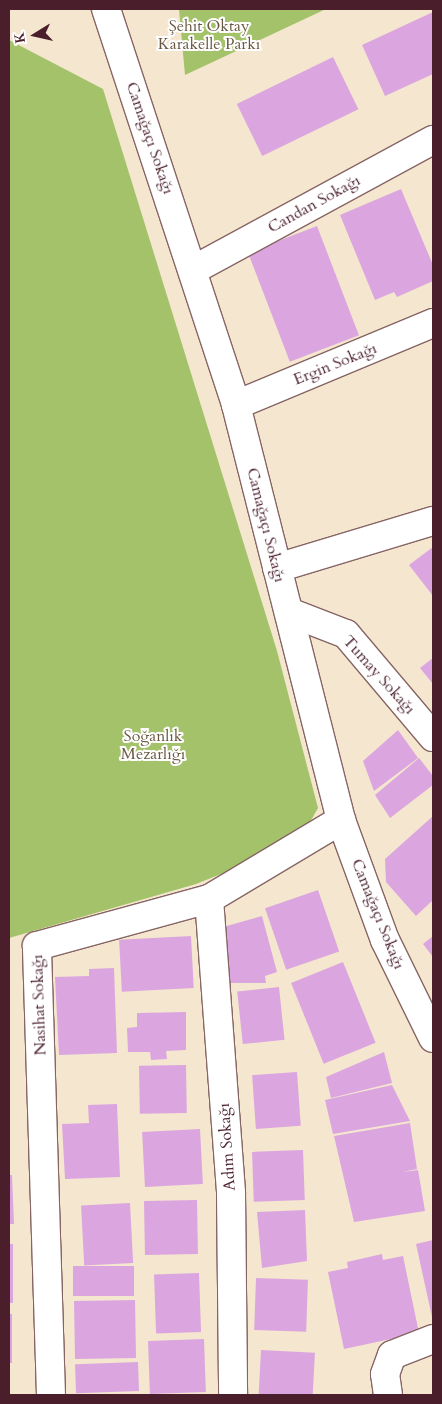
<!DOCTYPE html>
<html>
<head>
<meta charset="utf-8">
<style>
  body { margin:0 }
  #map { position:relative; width:442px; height:1404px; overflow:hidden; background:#f5e6cf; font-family:Cardo,serif }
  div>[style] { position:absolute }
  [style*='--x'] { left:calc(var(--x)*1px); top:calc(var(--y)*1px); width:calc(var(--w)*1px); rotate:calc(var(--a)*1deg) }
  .green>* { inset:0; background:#a3c26a }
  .building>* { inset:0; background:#dba6e0; transform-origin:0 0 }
  .roads { filter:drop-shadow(1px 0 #866564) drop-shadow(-1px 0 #866564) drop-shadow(0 1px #866564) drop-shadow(0 -1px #866564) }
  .street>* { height:28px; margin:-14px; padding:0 14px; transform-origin:14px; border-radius:14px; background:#fff }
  span { translate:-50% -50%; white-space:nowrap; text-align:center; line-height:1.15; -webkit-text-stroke:4px #fff; paint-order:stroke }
  .park-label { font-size:16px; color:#695841 }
  .street-label { font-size:16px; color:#4a1f2b }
  .frame { position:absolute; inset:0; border:10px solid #4a1f2b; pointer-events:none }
  .north { position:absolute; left:10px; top:10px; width:50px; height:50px; -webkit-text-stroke:4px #fff; paint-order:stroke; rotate:260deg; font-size:14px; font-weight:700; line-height:20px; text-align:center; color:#4a1f2b }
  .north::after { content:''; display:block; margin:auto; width:18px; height:22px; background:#4a1f2b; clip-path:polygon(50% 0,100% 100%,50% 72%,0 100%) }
</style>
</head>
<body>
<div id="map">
  <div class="green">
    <i style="clip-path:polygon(179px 9px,326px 9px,185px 75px)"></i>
    <i style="clip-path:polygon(9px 40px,103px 89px,277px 651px,318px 808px,298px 843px,196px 884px,9px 938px)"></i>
  </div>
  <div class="building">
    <i style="clip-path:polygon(433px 12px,433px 74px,385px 96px,362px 45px)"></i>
    <i style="left:333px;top:57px;width:58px;height:107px;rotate:64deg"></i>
    <i style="clip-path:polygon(401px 189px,433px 265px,433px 281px,397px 297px,394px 292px,375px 300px,340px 215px)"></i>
    <i style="left:317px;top:226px;width:117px;height:74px;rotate:69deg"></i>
    <i style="clip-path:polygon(433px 547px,433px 596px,409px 565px)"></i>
    <i style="clip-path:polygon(433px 658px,433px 684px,420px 668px)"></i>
    <i style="clip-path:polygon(398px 730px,418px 758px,374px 791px,363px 761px)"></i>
    <i style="clip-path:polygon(419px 758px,433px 776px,433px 785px,390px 818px,375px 795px)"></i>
    <i style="clip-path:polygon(433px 816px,433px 900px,416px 916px,386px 882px,385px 859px)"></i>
    <i style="left:318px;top:890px;width:65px;height:56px;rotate:71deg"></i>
    <i style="clip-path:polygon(262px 916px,277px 972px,265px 976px,266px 983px,226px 983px,223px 927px)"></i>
    <i style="left:191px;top:936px;width:52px;height:72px;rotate:87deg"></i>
    <i style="clip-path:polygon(433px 936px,433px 957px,423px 944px)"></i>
    <i style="left:343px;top:962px;width:87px;height:56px;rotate:68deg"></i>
    <i style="clip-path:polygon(114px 968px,117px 1053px,59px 1055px,55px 977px,89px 976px,89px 969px)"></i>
    <i style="left:279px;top:987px;width:53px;height:42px;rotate:84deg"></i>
    <i style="clip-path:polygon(186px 1012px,186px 1050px,166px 1051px,167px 1059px,151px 1060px,150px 1052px,128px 1052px,127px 1028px,137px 1027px,137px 1013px)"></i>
    <i style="clip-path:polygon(384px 1052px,392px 1083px,331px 1098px,326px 1077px)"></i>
    <i style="left:186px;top:1065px;width:48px;height:47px;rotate:89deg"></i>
    <i style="left:297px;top:1072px;width:54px;height:45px;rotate:86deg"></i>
    <i style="clip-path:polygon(392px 1085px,410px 1121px,333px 1134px,325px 1100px)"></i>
    <i style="clip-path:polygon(117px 1104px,120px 1177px,65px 1179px,62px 1124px,89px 1123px,88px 1105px)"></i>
    <i style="clip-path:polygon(410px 1123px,417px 1169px,402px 1172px,418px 1170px,425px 1211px,354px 1222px,334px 1136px)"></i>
    <i style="left:200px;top:1129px;width:55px;height:58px;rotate:87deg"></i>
    <i style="left:303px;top:1150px;width:50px;height:51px;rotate:88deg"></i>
    <i style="clip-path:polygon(9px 1175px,12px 1175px,14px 1224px,9px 1224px)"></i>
    <i style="left:197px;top:1200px;width:54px;height:53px;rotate:89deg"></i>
    <i style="left:130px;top:1203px;width:60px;height:49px;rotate:87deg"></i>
    <i style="clip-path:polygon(305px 1210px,307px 1261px,262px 1268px,257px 1212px)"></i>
    <i style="clip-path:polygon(433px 1240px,433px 1317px,432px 1317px,416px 1244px)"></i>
    <i style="left:9px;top:1244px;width:4px;height:59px"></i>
    <i style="clip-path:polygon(382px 1254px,383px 1260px,403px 1256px,419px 1333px,344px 1349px,328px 1272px,348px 1268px,347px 1262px)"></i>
    <i style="left:134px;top:1266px;width:30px;height:61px;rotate:90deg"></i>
    <i style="left:199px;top:1273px;width:59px;height:45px;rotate:88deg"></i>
    <i style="left:256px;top:1278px;width:52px;height:52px;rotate:2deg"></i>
    <i style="left:135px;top:1300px;width:58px;height:61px;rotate:89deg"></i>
    <i style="left:9px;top:1314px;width:3px;height:49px"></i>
    <i style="left:204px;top:1339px;width:53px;height:56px;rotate:88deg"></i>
    <i style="left:261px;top:1350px;width:54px;height:45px;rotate:3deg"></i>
    <i style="left:138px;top:1362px;width:29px;height:63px;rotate:88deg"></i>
  </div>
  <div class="roads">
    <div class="street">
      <i style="--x:106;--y:9;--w:417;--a:71.8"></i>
      <i style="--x:236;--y:405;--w:428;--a:75.8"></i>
      <i style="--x:341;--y:820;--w:128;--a:69.9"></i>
      <i style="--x:385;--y:940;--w:109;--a:63.9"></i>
      <i style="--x:195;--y:269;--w:271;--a:-28.5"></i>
      <i style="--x:236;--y:405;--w:213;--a:-22.6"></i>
      <i style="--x:277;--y:568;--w:163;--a:-16.8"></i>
      <i style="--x:289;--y:612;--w:61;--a:21.1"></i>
      <i style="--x:346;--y:634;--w:135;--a:49.8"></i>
      <i style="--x:209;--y:899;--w:295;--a:85.7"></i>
      <i style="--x:231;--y:1193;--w:202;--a:89.4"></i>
      <i style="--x:51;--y:1395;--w:449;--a:-91.8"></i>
      <i style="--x:37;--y:946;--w:178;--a:-15.3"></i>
      <i style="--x:209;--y:899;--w:154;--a:-30.9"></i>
      <i style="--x:388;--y:1395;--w:21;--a:-98"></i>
      <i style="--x:385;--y:1374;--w:20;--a:-70"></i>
      <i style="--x:392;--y:1355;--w:44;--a:-21.3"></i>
    </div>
  </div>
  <div class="park-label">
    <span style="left:209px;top:35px">Şehit Oktay<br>Karakelle Parkı</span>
    <span style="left:153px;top:745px">Soğanlık<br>Mezarlığı</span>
  </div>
  <div class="street-label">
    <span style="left:150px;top:138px;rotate:71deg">Camağaçı Sokağı</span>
    <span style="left:314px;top:204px;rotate:-29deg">Candan Sokağı</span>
    <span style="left:335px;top:364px;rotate:-22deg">Ergin Sokağı</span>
    <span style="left:266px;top:525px;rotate:76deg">Camağaçı Sokağı</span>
    <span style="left:379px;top:675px;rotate:48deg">Tumay Sokağı</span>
    <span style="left:378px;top:914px;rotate:68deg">Camağaçı Sokağı</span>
    <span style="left:39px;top:1005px;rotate:-92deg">Nasihat Sokağı</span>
    <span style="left:227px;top:1147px;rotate:-94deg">Adım Sokağı</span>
  </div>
  <div class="frame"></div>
  <div class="north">K</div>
</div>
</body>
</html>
